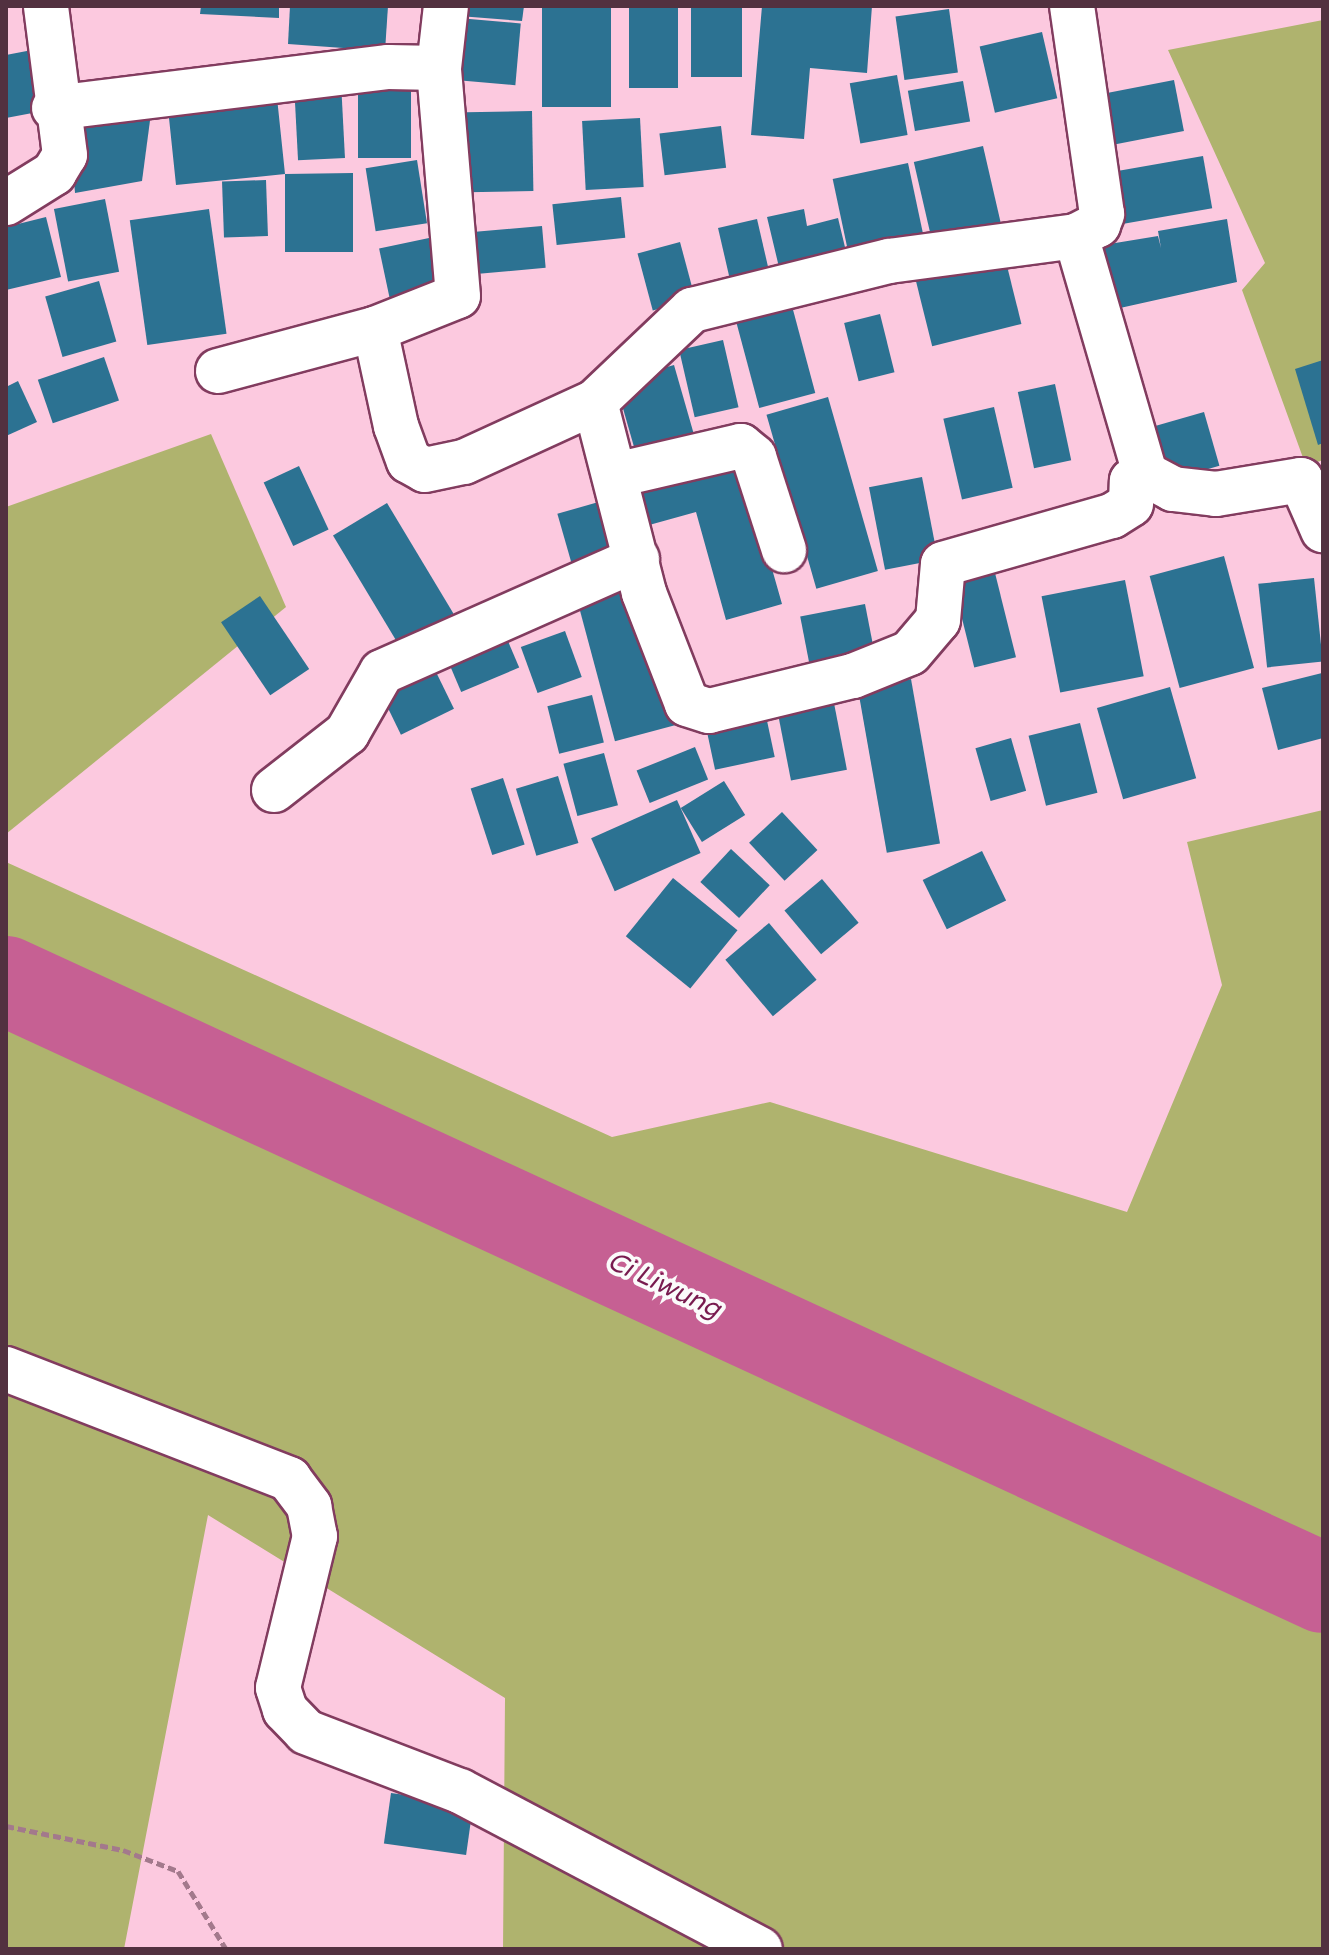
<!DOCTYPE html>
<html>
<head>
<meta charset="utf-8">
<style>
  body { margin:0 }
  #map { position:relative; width:1329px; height:1955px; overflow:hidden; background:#fcc9df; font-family:"Varela Round",sans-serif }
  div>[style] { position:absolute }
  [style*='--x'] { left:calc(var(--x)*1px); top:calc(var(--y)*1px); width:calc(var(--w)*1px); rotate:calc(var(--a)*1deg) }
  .green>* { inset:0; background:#afb36e }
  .river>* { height:90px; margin:-45px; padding:0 45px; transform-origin:45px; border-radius:45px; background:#c66093 }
  .building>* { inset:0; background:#2c7292; transform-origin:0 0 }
  .path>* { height:5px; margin-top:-2.5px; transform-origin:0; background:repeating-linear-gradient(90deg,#a3798c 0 8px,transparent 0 12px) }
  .roads { filter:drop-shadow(2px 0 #823c5f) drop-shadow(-2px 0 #823c5f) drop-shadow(0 2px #823c5f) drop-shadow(0 -2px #823c5f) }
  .street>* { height:44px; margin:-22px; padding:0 22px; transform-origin:22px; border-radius:22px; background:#fff }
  span { translate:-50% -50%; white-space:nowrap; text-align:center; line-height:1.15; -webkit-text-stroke:8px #fbfbfb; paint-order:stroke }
  .water-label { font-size:26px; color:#781b4f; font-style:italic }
  .frame { position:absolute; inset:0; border:8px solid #523140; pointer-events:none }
</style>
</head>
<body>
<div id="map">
  <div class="green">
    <i style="clip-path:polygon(1323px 20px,1323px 460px,1306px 466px,1242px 290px,1265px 263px,1168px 50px)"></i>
    <i style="clip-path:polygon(211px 434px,286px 607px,6px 834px,6px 507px)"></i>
    <i style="clip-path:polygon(1323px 810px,1323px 1949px,503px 1949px,505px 1698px,208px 1515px,124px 1949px,6px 1949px,6px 862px,612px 1137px,770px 1102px,1127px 1212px,1222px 985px,1187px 842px)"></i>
  </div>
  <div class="river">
    <i style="--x:6;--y:981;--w:1450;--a:24.74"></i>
  </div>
  <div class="building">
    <i style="clip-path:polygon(201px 6px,279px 6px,279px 18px,200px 14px)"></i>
    <i style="clip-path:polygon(290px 6px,388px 6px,385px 51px,288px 44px)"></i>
    <i style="clip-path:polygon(462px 6px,524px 6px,522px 21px,459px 16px)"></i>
    <i style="left:542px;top:6px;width:69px;height:101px"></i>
    <i style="left:629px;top:6px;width:49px;height:82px"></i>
    <i style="left:691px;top:6px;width:51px;height:71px"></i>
    <i style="clip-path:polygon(762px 6px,872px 6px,867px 73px,810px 68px,804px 139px,751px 135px)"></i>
    <i style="left:949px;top:9px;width:64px;height:54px;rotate:82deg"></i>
    <i style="left:458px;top:18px;width:63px;height:62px;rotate:5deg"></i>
    <i style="left:1042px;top:32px;width:68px;height:64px;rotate:77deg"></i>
    <i style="clip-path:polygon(32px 50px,43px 111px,6px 118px,6px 55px)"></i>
    <i style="left:897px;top:75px;width:61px;height:48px;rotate:80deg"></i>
    <i style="left:1174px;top:80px;width:52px;height:80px;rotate:79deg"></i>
    <i style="left:358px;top:81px;width:53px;height:77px"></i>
    <i style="left:963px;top:81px;width:41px;height:56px;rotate:80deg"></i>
    <i style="left:341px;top:82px;width:76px;height:47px;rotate:87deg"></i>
    <i style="clip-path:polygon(276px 88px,285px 174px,353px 173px,353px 252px,285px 252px,285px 174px,176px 185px,167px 99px)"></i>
    <i style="left:532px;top:111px;width:80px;height:80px;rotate:89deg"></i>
    <i style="clip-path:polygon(151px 113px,142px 181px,75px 193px,70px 127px)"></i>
    <i style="left:640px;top:118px;width:69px;height:58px;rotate:87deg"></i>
    <i style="left:721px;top:126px;width:42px;height:62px;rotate:83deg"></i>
    <i style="left:983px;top:146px;width:81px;height:71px;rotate:77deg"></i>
    <i style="left:1203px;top:156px;width:53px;height:97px;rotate:80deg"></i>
    <i style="left:417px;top:160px;width:64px;height:52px;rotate:81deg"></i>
    <i style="left:908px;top:163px;width:81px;height:77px;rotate:78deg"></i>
    <i style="left:266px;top:180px;width:56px;height:44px;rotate:88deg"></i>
    <i style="left:621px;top:197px;width:41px;height:69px;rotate:84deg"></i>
    <i style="left:105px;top:199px;width:74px;height:52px;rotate:79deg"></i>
    <i style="left:209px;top:209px;width:126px;height:80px;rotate:82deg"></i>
    <i style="clip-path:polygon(804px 209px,807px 226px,838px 218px,850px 268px,783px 284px,767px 217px)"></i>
    <i style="clip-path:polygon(46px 217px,61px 277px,6px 290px,6px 227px)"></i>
    <i style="left:757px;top:219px;width:69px;height:40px;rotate:77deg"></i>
    <i style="clip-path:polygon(1227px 219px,1237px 282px,1102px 312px,1091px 247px,1158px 236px,1161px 248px,1158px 231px)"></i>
    <i style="left:542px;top:226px;width:42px;height:81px;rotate:85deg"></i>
    <i style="left:429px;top:238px;width:63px;height:51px;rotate:78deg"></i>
    <i style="left:680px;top:242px;width:59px;height:44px;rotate:75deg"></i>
    <i style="left:1005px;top:258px;width:68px;height:92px;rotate:76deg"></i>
    <i style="left:99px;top:281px;width:63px;height:56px;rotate:74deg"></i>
    <i style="left:792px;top:306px;width:90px;height:58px;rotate:75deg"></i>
    <i style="left:880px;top:314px;width:60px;height:37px;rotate:76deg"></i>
    <i style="left:723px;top:340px;width:69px;height:45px;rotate:77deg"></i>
    <i style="left:104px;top:357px;width:46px;height:70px;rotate:71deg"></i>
    <i style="clip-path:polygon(1323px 360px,1323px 443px,1318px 445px,1295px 369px)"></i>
    <i style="left:674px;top:365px;width:81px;height:61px;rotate:74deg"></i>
    <i style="clip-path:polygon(18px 381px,37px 422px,6px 436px,6px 387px)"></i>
    <i style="left:1055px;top:384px;width:78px;height:38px;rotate:78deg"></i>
    <i style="left:828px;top:397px;width:181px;height:64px;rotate:74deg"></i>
    <i style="left:994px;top:407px;width:83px;height:52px;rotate:77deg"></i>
    <i style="left:1204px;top:412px;width:56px;height:58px;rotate:74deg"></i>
    <i style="clip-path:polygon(739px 453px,782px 604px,726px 620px,696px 512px,642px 527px,631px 484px)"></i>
    <i style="left:299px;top:466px;width:70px;height:39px;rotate:65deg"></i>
    <i style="left:922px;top:477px;width:84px;height:54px;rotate:79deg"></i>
    <i style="left:616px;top:497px;width:59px;height:61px;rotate:74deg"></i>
    <i style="left:387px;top:503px;width:129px;height:63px;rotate:59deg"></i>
    <i style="left:1224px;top:556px;width:116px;height:77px;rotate:75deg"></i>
    <i style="left:993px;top:565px;width:95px;height:43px;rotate:76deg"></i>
    <i style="left:1314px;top:578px;width:84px;height:56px;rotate:84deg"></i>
    <i style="left:637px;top:580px;width:150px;height:63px;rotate:75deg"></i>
    <i style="left:1125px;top:580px;width:98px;height:85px;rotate:79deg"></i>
    <i style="left:260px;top:596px;width:88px;height:47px;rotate:56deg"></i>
    <i style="left:865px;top:604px;width:51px;height:66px;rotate:79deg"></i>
    <i style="left:502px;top:627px;width:44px;height:63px;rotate:67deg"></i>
    <i style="left:565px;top:631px;width:49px;height:47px;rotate:70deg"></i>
    <i style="left:436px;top:672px;width:41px;height:59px;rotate:64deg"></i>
    <i style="clip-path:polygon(1322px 673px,1323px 738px,1278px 750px,1262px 688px)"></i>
    <i style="left:911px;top:679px;width:167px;height:54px;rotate:80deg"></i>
    <i style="left:1170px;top:687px;width:95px;height:76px;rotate:74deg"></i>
    <i style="left:592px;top:695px;width:49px;height:46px;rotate:76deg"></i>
    <i style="left:833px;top:698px;width:73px;height:57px;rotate:79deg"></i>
    <i style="left:766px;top:716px;width:42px;height:61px;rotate:78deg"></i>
    <i style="left:1080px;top:723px;width:72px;height:53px;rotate:76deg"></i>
    <i style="left:1011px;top:738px;width:55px;height:37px;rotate:74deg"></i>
    <i style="left:695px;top:747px;width:35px;height:63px;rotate:68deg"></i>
    <i style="left:604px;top:753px;width:54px;height:42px;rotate:75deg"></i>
    <i style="left:558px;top:776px;width:70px;height:44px;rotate:73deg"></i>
    <i style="left:503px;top:778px;width:70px;height:34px;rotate:72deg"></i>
    <i style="left:724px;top:781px;width:40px;height:51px;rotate:58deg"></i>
    <i style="left:677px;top:800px;width:58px;height:94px;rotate:66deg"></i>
    <i style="left:782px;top:812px;width:52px;height:45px;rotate:47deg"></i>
    <i style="left:731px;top:849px;width:53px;height:45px;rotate:43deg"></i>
    <i style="left:982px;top:851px;width:55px;height:66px;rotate:64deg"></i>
    <i style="left:673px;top:878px;width:83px;height:75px;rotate:39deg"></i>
    <i style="left:822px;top:879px;width:57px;height:49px;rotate:50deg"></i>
    <i style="left:769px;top:923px;width:74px;height:57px;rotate:50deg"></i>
    <i style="left:391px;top:1793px;width:83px;height:51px;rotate:8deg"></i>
  </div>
  <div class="path">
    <i style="--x:6;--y:1826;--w:119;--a:11.6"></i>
    <i style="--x:123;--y:1850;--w:59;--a:20.9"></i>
    <i style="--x:178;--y:1871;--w:92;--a:58.4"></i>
  </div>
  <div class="roads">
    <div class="street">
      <i style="--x:54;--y:108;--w:337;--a:-7"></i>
      <i style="--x:388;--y:67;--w:51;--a:1.1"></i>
      <i style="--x:6;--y:203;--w:57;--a:-32"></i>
      <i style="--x:54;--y:173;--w:21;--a:-59"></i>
      <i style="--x:65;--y:155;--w:150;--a:-97.3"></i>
      <i style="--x:1076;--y:236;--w:248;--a:73.8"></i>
      <i style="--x:1145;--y:474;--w:32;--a:28"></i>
      <i style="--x:1173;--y:489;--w:43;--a:6.6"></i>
      <i style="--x:1216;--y:494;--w:86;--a:-9.4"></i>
      <i style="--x:1301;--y:480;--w:55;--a:66.3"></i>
      <i style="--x:375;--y:329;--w:99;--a:77.8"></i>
      <i style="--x:396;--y:426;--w:37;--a:70"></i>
      <i style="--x:409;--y:461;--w:18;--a:29"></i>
      <i style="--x:425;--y:470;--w:40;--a:-12"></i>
      <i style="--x:464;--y:462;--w:144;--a:-24.6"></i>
      <i style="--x:595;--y:402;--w:134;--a:-43.5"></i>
      <i style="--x:692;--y:310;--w:203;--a:-14"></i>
      <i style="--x:889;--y:261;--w:189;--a:-7.6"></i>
      <i style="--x:1076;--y:236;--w:25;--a:-27"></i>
      <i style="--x:1098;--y:225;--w:12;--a:-70"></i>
      <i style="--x:1102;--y:214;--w:210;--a:-98.2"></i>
      <i style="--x:218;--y:371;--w:163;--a:-15"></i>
      <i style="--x:375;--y:329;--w:89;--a:-21.7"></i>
      <i style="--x:458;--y:296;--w:229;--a:-94.8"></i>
      <i style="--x:439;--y:68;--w:62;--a:-83.6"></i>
      <i style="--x:595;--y:402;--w:197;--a:75.6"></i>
      <i style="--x:644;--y:593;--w:119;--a:68.8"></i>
      <i style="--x:687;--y:704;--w:23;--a:18"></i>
      <i style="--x:709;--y:711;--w:148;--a:-13.7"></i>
      <i style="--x:853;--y:676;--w:61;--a:-22"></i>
      <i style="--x:910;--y:653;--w:43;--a:-49.7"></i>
      <i style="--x:938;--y:620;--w:56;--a:-84.9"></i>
      <i style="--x:943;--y:564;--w:176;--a:-15.9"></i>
      <i style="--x:1112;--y:516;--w:22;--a:-32"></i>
      <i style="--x:1131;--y:504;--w:23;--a:-88"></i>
      <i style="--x:1132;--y:481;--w:15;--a:-28"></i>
      <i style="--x:616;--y:475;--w:128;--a:-13.1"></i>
      <i style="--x:741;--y:446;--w:17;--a:40"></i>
      <i style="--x:754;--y:457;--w:98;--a:72.1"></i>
      <i style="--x:274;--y:790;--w:93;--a:-38"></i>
      <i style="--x:347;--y:733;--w:70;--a:-60.2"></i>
      <i style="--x:382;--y:672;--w:279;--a:-23.9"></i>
      <i style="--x:6;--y:1369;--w:304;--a:21.2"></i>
      <i style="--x:289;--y:1479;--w:34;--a:53"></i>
      <i style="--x:309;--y:1506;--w:31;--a:79"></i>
      <i style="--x:315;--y:1536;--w:156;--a:103.7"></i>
      <i style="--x:278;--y:1688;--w:23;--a:72"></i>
      <i style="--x:285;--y:1710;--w:30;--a:46"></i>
      <i style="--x:306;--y:1732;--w:165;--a:21"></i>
      <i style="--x:460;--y:1791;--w:339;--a:27.8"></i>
    </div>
  </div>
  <div class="water-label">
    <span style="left:664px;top:1285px;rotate:25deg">Ci Liwung</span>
  </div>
  <div class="frame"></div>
</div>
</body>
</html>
